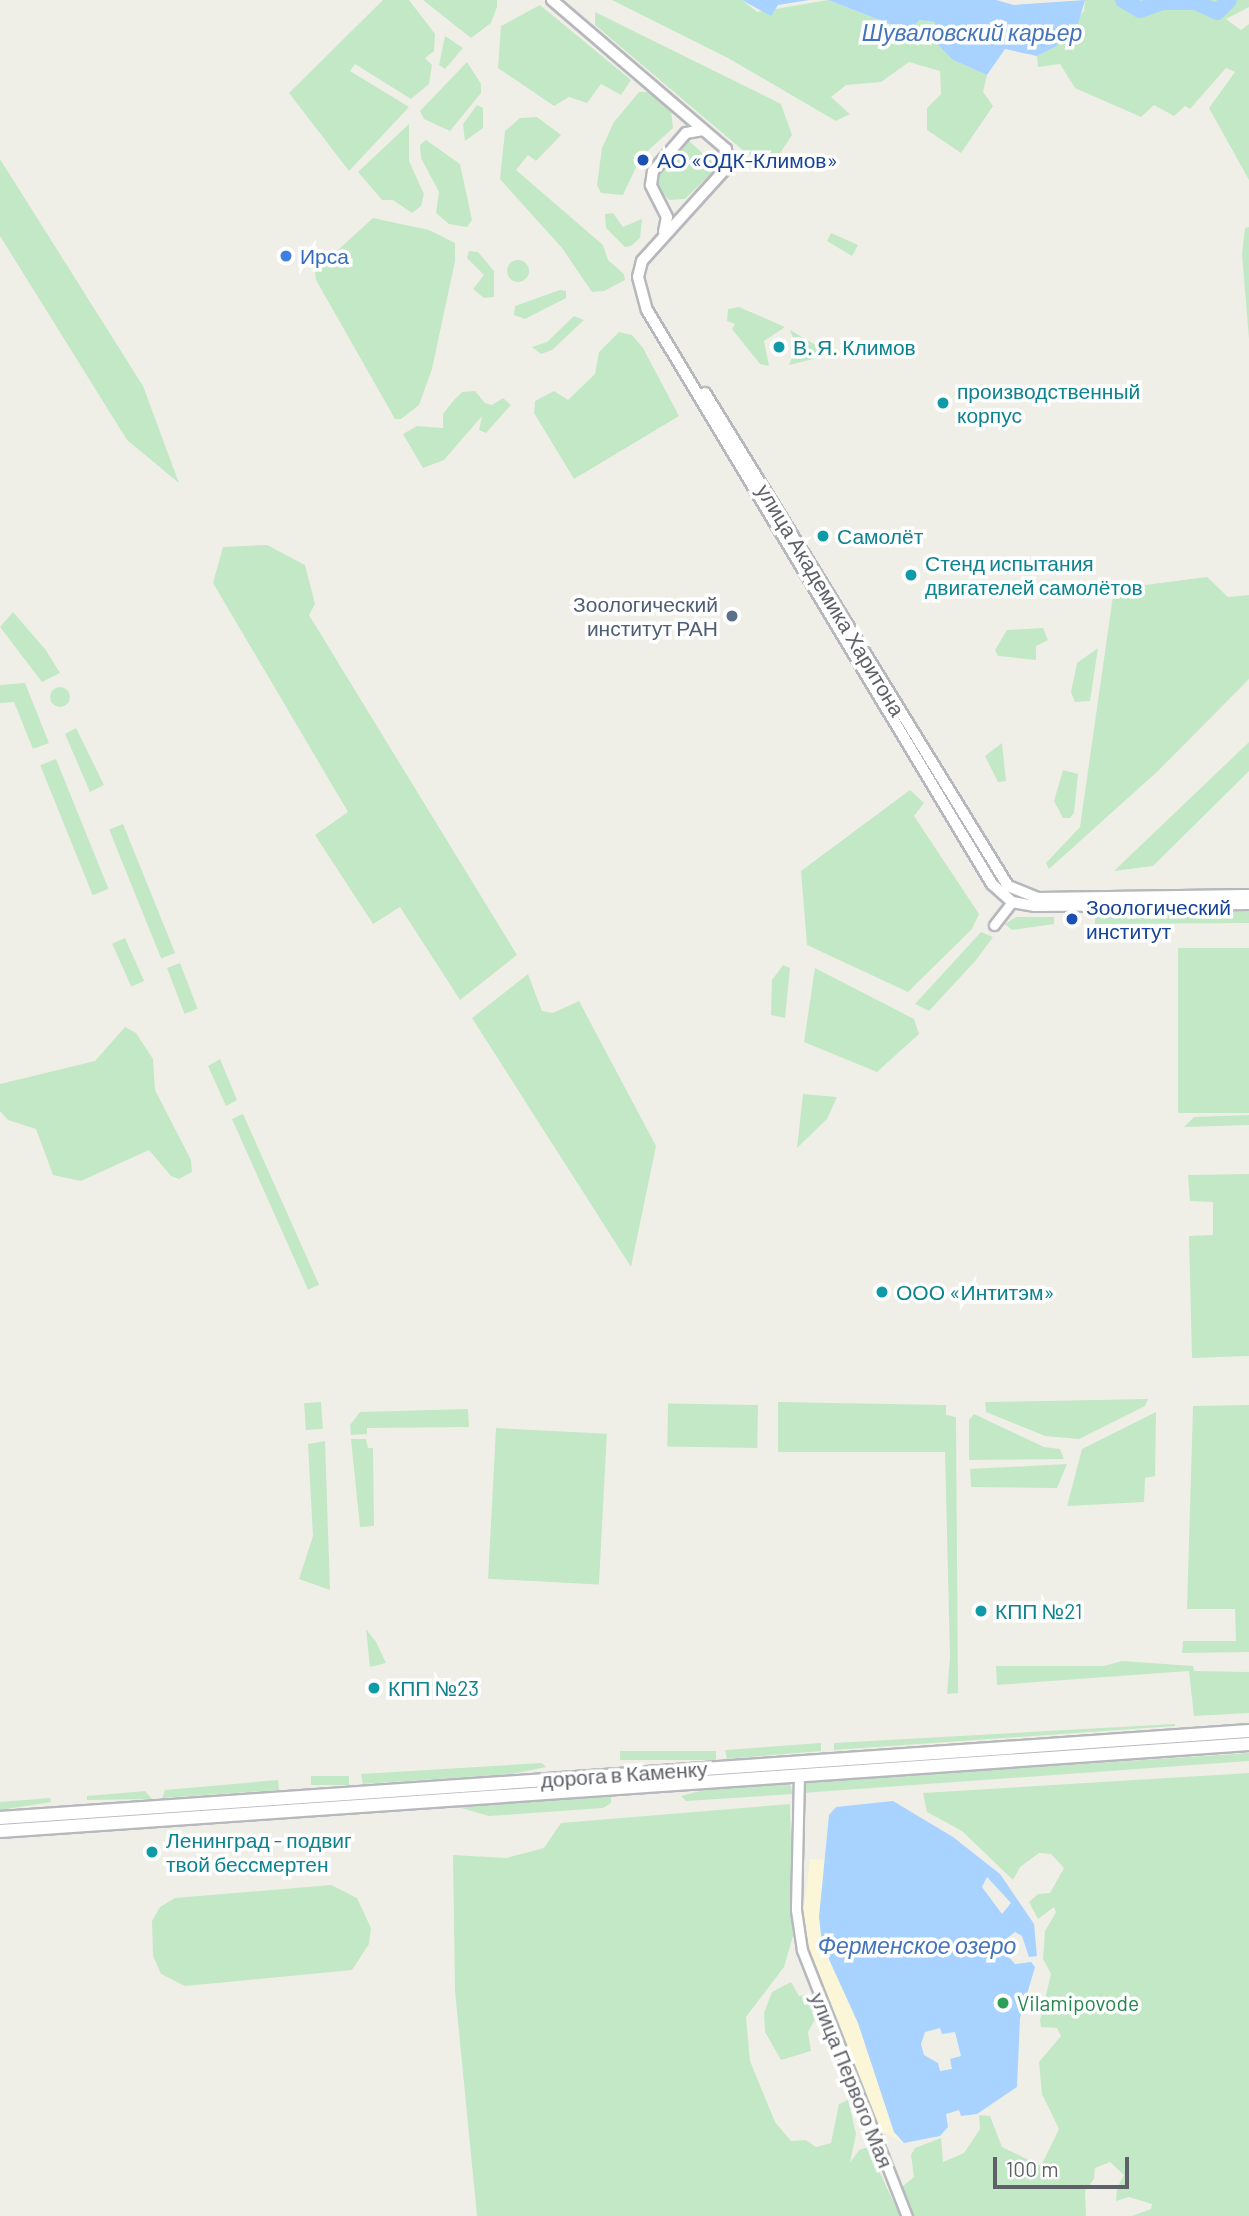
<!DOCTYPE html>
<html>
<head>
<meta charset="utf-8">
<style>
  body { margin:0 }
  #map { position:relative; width:1249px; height:2216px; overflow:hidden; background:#f0efe7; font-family:Barlow,sans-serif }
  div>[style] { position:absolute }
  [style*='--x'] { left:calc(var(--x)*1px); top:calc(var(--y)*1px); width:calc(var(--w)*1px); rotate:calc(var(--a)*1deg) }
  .green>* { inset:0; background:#c3e8c6; transform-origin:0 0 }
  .round { border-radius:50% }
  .sand>* { inset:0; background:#fbf6d7 }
  .water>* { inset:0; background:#a8d2ff }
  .river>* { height:16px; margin:-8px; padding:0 8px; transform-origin:8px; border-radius:8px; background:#a8d2ff }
  .roads { filter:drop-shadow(2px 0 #b7b8bd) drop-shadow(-2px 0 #b7b8bd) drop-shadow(0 2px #b7b8bd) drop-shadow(0 -2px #b7b8bd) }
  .minor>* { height:9px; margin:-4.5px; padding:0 4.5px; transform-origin:4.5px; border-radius:4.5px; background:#fff }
  .tertiary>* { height:10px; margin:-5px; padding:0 5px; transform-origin:5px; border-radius:5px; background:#fff }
  .secondary>* { height:12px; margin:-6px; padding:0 6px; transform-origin:6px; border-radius:6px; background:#fff }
  .dots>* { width:19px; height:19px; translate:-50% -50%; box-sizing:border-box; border:4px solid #fff; border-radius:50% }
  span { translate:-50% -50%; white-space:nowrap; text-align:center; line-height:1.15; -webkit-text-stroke:7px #fff; paint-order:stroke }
  .transit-label { font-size:21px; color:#164399 }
  .left { translate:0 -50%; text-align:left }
  .shop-label { font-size:21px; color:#366cbe }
  .culture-label { font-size:21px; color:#0d838f }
  .street-label { font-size:21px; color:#5e6167 }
  .service-label { font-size:21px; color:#4e5e75 }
  .right { translate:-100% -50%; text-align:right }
  .leisure-label { font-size:21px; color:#27864d }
  .water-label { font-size:23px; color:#4475bc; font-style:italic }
  .scale { position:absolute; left:993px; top:2157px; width:136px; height:32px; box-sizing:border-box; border:4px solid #5e6167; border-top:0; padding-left:9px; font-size:21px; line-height:24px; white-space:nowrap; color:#5e6167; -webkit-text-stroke:5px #fff; paint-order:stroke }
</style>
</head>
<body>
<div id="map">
  <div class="green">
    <i style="clip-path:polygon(383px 0,409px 0,435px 34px,434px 51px,425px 58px,432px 65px,429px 84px,411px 99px,355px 64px,350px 71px,409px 107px,349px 171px,289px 93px)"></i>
    <i style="clip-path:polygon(423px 0,497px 0,497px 7px,491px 23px,471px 38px)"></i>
    <i style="clip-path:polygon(612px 0,742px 0,757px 12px,828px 0,909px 32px,919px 20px,935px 22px,953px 60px,987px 75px,983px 92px,993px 106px,961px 153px,927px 130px,927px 108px,941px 94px,940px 71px,909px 62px,881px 82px,846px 85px,831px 97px,850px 114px,836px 121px,728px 58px)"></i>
    <i style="clip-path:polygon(1085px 0,1249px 0,1249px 7px,1226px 19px,1241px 30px,1249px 24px,1249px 180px,1209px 108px,1235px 72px,1226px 68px,1190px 109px,1185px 106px,1174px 116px,1154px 105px,1141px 117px,1075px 88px,1060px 64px,1038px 67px,1037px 56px,1055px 47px,1084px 11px)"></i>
    <i style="clip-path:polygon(540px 5px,631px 80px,621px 95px,601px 84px,587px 103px,569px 97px,554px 106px,498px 68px,501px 26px)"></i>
    <i style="clip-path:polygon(595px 12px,781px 104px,792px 135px,777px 158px,746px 153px,595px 25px)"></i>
    <i style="clip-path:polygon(445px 36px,463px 48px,445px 69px,439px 65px)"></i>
    <i style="clip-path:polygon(467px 62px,481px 84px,481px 93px,450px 131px,424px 119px,420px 111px)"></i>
    <i style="clip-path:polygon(639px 92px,648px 92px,671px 111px,673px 128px,641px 157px,623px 195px,601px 193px,597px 185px,602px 148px,614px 122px)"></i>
    <i style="clip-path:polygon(477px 105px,483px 108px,483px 128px,465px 141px,463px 124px)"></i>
    <i style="clip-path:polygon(537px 117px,561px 135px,536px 161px,528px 155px,516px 170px,603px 245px,608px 260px,624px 274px,625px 280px,604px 291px,592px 292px,562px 248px,500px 179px,505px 131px,520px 118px)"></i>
    <i style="clip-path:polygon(409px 124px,409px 161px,424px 194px,421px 206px,412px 213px,393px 200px,382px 200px,358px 172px)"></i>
    <i style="clip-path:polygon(426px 140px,460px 164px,472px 220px,467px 227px,449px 224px,436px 213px,439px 192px,421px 158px,420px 145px)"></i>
    <i style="clip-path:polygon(689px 141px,718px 167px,685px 199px,669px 200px,658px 189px,659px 174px)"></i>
    <i style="clip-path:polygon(0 159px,143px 386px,179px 483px,127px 440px,0 236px)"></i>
    <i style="clip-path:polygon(613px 213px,623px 227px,642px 219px,640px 238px,631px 246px,625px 247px,606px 228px,605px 214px)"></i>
    <i style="clip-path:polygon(373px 218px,429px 230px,455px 243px,455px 261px,432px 369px,419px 405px,401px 419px,395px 419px,316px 280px,315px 271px)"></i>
    <i style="clip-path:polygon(1249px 227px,1249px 339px,1242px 254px,1245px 228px)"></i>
    <i style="clip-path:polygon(831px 233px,858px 245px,852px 256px,827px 241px)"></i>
    <i style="clip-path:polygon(469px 251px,478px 252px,494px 271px,494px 297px,484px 298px,473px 289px,484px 275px,467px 258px)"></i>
    <i class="round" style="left:507px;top:260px;width:22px;height:22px"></i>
    <i style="clip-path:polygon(560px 290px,566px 291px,566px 298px,525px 319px,514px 315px,515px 306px)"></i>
    <i style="clip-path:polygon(739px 307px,785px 327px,764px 341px,769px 366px,760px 364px,732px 329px,735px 324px,727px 321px,728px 309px)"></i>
    <i style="clip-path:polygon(574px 316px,584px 320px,552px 350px,541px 354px,532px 347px,547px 342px)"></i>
    <i style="clip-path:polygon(790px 330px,822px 349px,821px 357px,789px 365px,796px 346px)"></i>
    <i style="clip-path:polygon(619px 332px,632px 335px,643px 348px,679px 416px,574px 479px,534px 413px,535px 401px,554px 391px,568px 400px,595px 374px,599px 352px)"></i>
    <i style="clip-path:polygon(475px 391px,485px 403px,492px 405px,503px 398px,511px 405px,486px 433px,479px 430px,482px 416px,444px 460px,423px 468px,403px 434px,417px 426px,443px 428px,443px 414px,454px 400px,462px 392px)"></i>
    <i style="clip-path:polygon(267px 545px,305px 565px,315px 604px,309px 615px,517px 955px,460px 1000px,400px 907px,373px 924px,315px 835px,348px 812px,213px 583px,223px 547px)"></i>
    <i style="clip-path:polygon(1207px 577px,1228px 597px,1249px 595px,1249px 679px,1159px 770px,1049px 869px,1046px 863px,1080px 827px,1114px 589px)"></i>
    <i style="clip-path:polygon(13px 612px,45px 649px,60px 673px,42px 682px,0 627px)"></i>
    <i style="clip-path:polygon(1043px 628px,1048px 640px,1036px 646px,1036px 660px,998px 656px,995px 650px,1007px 630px)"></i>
    <i style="clip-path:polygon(1098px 648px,1090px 701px,1075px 702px,1071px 692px,1077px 663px)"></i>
    <i style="clip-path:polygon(25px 683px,49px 743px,33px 749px,14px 702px,0 703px,0 685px)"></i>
    <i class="round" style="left:50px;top:687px;width:20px;height:20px"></i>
    <i style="clip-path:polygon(76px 728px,104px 785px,90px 792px,65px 734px)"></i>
    <i style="clip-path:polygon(1249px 742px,1249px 771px,1153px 866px,1114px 871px)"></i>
    <i style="clip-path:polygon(1002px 743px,1006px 781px,998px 782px,985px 756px)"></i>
    <i style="left:56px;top:759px;width:140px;height:17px;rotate:68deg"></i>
    <i style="clip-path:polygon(1063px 770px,1078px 774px,1074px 813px,1070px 818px,1063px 818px,1054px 801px)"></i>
    <i style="clip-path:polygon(910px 790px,924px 803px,914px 816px,979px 914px,972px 929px,908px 992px,807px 945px,801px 871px)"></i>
    <i style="left:123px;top:824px;width:139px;height:15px;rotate:68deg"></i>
    <i style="clip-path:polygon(1249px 911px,1249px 923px,1095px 924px,1095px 916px,1121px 912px)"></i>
    <i style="clip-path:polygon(1016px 917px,1054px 917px,1054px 924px,1012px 930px,1005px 924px)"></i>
    <i style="clip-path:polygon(981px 932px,993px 937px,977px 959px,929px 1011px,915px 1004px)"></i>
    <i style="left:125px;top:938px;width:47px;height:14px;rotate:66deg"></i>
    <i style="left:1249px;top:948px;width:165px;height:71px;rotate:90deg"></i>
    <i style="left:180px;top:963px;width:49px;height:14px;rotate:69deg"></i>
    <i style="clip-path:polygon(783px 965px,790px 968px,785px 1018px,771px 1015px,772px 980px)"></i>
    <i style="clip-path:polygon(815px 968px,914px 1019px,919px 1034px,877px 1072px,804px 1042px)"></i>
    <i style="clip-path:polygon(528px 974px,542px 1011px,553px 1013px,579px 1001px,656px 1146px,631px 1267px,472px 1018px)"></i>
    <i style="clip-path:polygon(125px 1027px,136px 1033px,153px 1059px,155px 1090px,191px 1160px,192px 1172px,179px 1179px,171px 1176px,149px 1150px,81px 1181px,53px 1175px,36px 1129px,8px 1120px,0 1111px,0 1084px,95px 1061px)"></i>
    <i style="clip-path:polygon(220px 1059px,237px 1100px,226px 1106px,208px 1066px)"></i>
    <i style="clip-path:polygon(803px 1094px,837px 1097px,827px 1119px,797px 1148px)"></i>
    <i style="left:243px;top:1114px;width:187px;height:12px;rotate:66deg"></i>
    <i style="clip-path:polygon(1249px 1115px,1249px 1125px,1184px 1127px,1194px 1117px)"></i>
    <i style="clip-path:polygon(1249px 1174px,1249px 1356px,1192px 1358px,1189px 1236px,1213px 1235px,1213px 1202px,1190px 1201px,1188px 1175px)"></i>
    <i style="clip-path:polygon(1148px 1399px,1145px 1406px,1079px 1439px,1045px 1436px,986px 1412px,985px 1402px)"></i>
    <i style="left:321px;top:1402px;width:27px;height:17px;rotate:86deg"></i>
    <i style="clip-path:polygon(778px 1402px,946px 1405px,946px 1415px,956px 1417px,958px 1693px,947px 1694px,950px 1657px,945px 1452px,778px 1452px)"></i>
    <i style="left:758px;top:1405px;width:43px;height:90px;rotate:91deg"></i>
    <i style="clip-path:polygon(1249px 1405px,1249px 1652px,1182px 1653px,1183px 1641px,1236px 1641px,1235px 1609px,1187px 1609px,1193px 1406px)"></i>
    <i style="clip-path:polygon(468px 1409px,469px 1427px,367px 1428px,367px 1434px,351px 1435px,350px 1425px,360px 1412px)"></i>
    <i style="clip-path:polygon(1156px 1412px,1155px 1476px,1145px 1478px,1144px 1502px,1067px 1506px,1082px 1449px)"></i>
    <i style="clip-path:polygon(974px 1414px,1044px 1447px,1060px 1449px,1064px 1459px,969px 1460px,969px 1420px)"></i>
    <i style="left:496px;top:1428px;width:111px;height:151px;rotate:3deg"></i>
    <i style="clip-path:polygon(351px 1439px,366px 1439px,368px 1448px,373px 1448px,374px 1526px,360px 1527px)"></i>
    <i style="clip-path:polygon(325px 1441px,330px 1590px,299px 1579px,313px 1536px,308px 1444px)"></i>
    <i style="clip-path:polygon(1067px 1464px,1057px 1488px,971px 1487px,970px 1469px)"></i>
    <i style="clip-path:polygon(366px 1629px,376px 1642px,386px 1663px,370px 1667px)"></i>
    <i style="clip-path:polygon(1122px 1661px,1193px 1666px,1194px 1671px,1249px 1672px,1249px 1713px,1194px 1716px,1189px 1671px,997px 1685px,996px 1666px,1104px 1666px)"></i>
    <i style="clip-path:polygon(1175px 1724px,1175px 1726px,834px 1750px,834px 1743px)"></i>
    <i style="clip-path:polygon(821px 1743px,821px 1751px,727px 1759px,725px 1750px)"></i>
    <i style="left:716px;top:1751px;width:9px;height:96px;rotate:90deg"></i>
    <i style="clip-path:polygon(1249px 1753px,1249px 1761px,802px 1793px,803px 1782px)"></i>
    <i style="clip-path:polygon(542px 1763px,546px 1767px,512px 1774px,363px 1784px,361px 1774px)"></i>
    <i style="clip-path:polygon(1249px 1773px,1249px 2216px,1132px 2216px,1151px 2209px,1152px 2204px,1129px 2197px,1116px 2201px,1117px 2188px,1124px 2175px,1110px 2162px,1095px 2168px,1094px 2179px,1085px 2191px,1086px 2216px,913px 2216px,902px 2187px,914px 2177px,911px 2155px,915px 2148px,941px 2138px,943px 2162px,964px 2153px,980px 2129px,979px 2115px,990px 2116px,1002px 2147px,1041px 2166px,1059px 2129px,1042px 2094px,1039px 2062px,1061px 2036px,1057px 2028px,1041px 2027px,1040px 2020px,1051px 1974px,1043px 1959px,1045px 1931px,1056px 1912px,1054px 1907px,1038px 1919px,1029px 1902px,1038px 1894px,1050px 1893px,1064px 1868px,1051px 1854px,1039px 1853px,1020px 1867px,1013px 1880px,962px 1831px,927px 1812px,923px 1793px)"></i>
    <i style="left:349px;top:1776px;width:9px;height:38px;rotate:90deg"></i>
    <i style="clip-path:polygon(278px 1780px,279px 1790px,162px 1798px,165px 1790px)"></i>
    <i style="clip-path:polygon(790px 1784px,793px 1794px,686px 1801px,681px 1796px,712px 1788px)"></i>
    <i style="clip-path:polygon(145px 1791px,152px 1799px,87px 1800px,87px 1796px)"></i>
    <i style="clip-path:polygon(611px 1796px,611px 1803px,603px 1808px,489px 1816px,454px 1806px)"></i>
    <i style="clip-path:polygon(50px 1798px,51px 1802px,0 1810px,0 1802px)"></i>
    <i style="clip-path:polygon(790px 1804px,793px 1936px,784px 1967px,746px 2017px,750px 2061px,775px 2122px,791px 2141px,806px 2140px,816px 2147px,831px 2143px,839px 2104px,848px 2100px,856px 2134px,850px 2163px,859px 2150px,868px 2147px,900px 2216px,477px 2216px,455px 1991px,453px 1855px,506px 1858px,544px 1848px,561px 1823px)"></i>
    <i style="clip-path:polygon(331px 1885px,357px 1898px,371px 1928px,369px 1944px,352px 1970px,185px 1986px,161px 1974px,153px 1956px,152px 1921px,160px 1907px,175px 1898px)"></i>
    <i style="clip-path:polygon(791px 1982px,799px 1996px,811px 1994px,817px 2016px,808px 2032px,811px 2051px,781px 2060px,765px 2032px,764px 2013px,772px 1992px)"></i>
  </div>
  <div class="sand">
    <i style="clip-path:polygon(810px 1859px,826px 1860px,819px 1917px,822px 1944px,858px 2023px,894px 2132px,904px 2143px,880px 2130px,807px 1948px,803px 1916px)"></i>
  </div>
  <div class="water">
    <i style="clip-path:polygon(742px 0,809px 0,778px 5px,771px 16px)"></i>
    <i style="clip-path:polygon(828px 0,996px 0,1014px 5px,1085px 0,1078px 24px,1055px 47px,1037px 56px,1005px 49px,987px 75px,953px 60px,935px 42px,935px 22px,919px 20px,910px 32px)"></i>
    <i style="clip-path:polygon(evenodd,893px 1801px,953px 1837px,1000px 1874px,1034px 1924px,1037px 1956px,1029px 1957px,1022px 1936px,1015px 1932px,1005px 1940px,1007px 1955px,1015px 1964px,1031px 1962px,1035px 1967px,1020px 2018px,1017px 2087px,977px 2114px,961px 2116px,959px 2110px,946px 2114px,948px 2127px,940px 2136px,904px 2143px,894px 2132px,858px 2023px,822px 1944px,819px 1917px,829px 1815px,836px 1807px,893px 1801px,987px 1877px,1011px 1903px,1002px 1914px,982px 1887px,987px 1877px,893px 1801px,940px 2028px,942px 2034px,955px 2032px,961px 2056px,950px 2059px,952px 2069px,940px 2071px,938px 2063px,924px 2055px,921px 2044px,925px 2032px,940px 2028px)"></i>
  </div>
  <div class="river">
    <i style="--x:1123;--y:0;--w:20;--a:30"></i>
    <i style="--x:1140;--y:10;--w:23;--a:-20"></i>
    <i style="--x:1162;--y:2;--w:33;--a:0"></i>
    <i style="--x:1195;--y:2;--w:24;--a:24"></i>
    <i style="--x:1217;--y:12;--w:17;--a:-45"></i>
  </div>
  <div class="roads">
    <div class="minor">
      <i style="--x:994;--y:925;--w:29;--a:-52"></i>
      <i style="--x:799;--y:1775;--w:135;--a:91.3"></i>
      <i style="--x:796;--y:1910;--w:40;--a:81.5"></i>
      <i style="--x:802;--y:1950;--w:286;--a:68.5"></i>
    </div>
    <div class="tertiary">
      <i style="--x:552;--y:0;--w:229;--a:40.6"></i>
      <i style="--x:726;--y:149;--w:17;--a:83"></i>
      <i style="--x:728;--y:166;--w:128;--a:132.2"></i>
      <i style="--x:642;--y:261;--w:16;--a:104"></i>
      <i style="--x:638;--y:277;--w:34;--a:75"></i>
      <i style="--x:647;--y:310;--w:670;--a:58.99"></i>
      <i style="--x:992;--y:884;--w:27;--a:42"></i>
      <i style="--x:1012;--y:902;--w:22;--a:10"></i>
      <i style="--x:1034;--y:906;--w:215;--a:-0.5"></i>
      <i style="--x:664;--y:232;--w:15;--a:-79"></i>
      <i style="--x:667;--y:217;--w:36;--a:-117"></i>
      <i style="--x:651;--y:185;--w:14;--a:-82"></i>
      <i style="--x:653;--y:171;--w:50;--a:-49"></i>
      <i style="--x:686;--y:133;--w:17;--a:-10"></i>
      <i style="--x:705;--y:393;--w:579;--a:58.42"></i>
      <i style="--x:1008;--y:886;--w:32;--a:22"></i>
      <i style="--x:1038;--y:898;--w:211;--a:-0.8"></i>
    </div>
    <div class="secondary">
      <i style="--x:0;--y:1818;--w:1252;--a:-3.98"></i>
      <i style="--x:0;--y:1831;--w:1252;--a:-3.98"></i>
    </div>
  </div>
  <div class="dots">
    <i style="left:643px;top:160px;background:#1a4fb4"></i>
    <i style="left:286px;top:256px;background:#3f7fe0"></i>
    <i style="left:779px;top:347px;background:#0f9aa8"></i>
    <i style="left:943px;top:403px;background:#0f9aa8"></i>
    <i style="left:823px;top:536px;background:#0f9aa8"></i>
    <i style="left:911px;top:575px;background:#0f9aa8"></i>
    <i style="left:732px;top:616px;background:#5c6f8a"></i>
    <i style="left:1072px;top:919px;background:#1a4fb4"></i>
    <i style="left:882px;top:1292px;background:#0f9aa8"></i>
    <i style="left:981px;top:1611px;background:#0f9aa8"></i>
    <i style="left:374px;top:1688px;background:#0f9aa8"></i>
    <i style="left:152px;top:1852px;background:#0f9aa8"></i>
    <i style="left:1003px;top:2003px;background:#2e9e5b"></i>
  </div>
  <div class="transit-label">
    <span class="left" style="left:657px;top:160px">АО «ОДК-Климов»</span>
    <span class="left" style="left:1086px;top:919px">Зоологический<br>институт</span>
  </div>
  <div class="shop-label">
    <span class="left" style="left:300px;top:256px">Ирса</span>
  </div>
  <div class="culture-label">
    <span class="left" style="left:793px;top:347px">В. Я. Климов</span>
    <span class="left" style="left:957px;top:403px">производственный<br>корпус</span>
    <span class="left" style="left:837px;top:536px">Самолёт</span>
    <span class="left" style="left:925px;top:575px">Стенд испытания<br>двигателей самолётов</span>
    <span class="left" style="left:896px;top:1292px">ООО «Интитэм»</span>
    <span class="left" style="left:995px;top:1611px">КПП №21</span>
    <span class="left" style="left:388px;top:1688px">КПП №23</span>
    <span class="left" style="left:166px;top:1852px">Ленинград - подвиг<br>твой бессмертен</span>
  </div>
  <div class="street-label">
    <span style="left:831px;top:600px;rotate:59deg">улица Академика Харитона</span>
    <span style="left:624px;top:1774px;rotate:-4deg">дорога в Каменку</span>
    <span style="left:852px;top:2080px;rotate:68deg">улица Первого Мая</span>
  </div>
  <div class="service-label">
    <span class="right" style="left:718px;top:616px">Зоологический<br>институт РАН</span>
  </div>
  <div class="leisure-label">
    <span class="left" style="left:1017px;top:2003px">Vilamipovode</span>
  </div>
  <div class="water-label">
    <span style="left:972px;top:32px">Шуваловский карьер</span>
    <span style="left:917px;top:1945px">Ферменское озеро</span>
  </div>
  <div class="scale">100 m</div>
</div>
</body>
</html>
